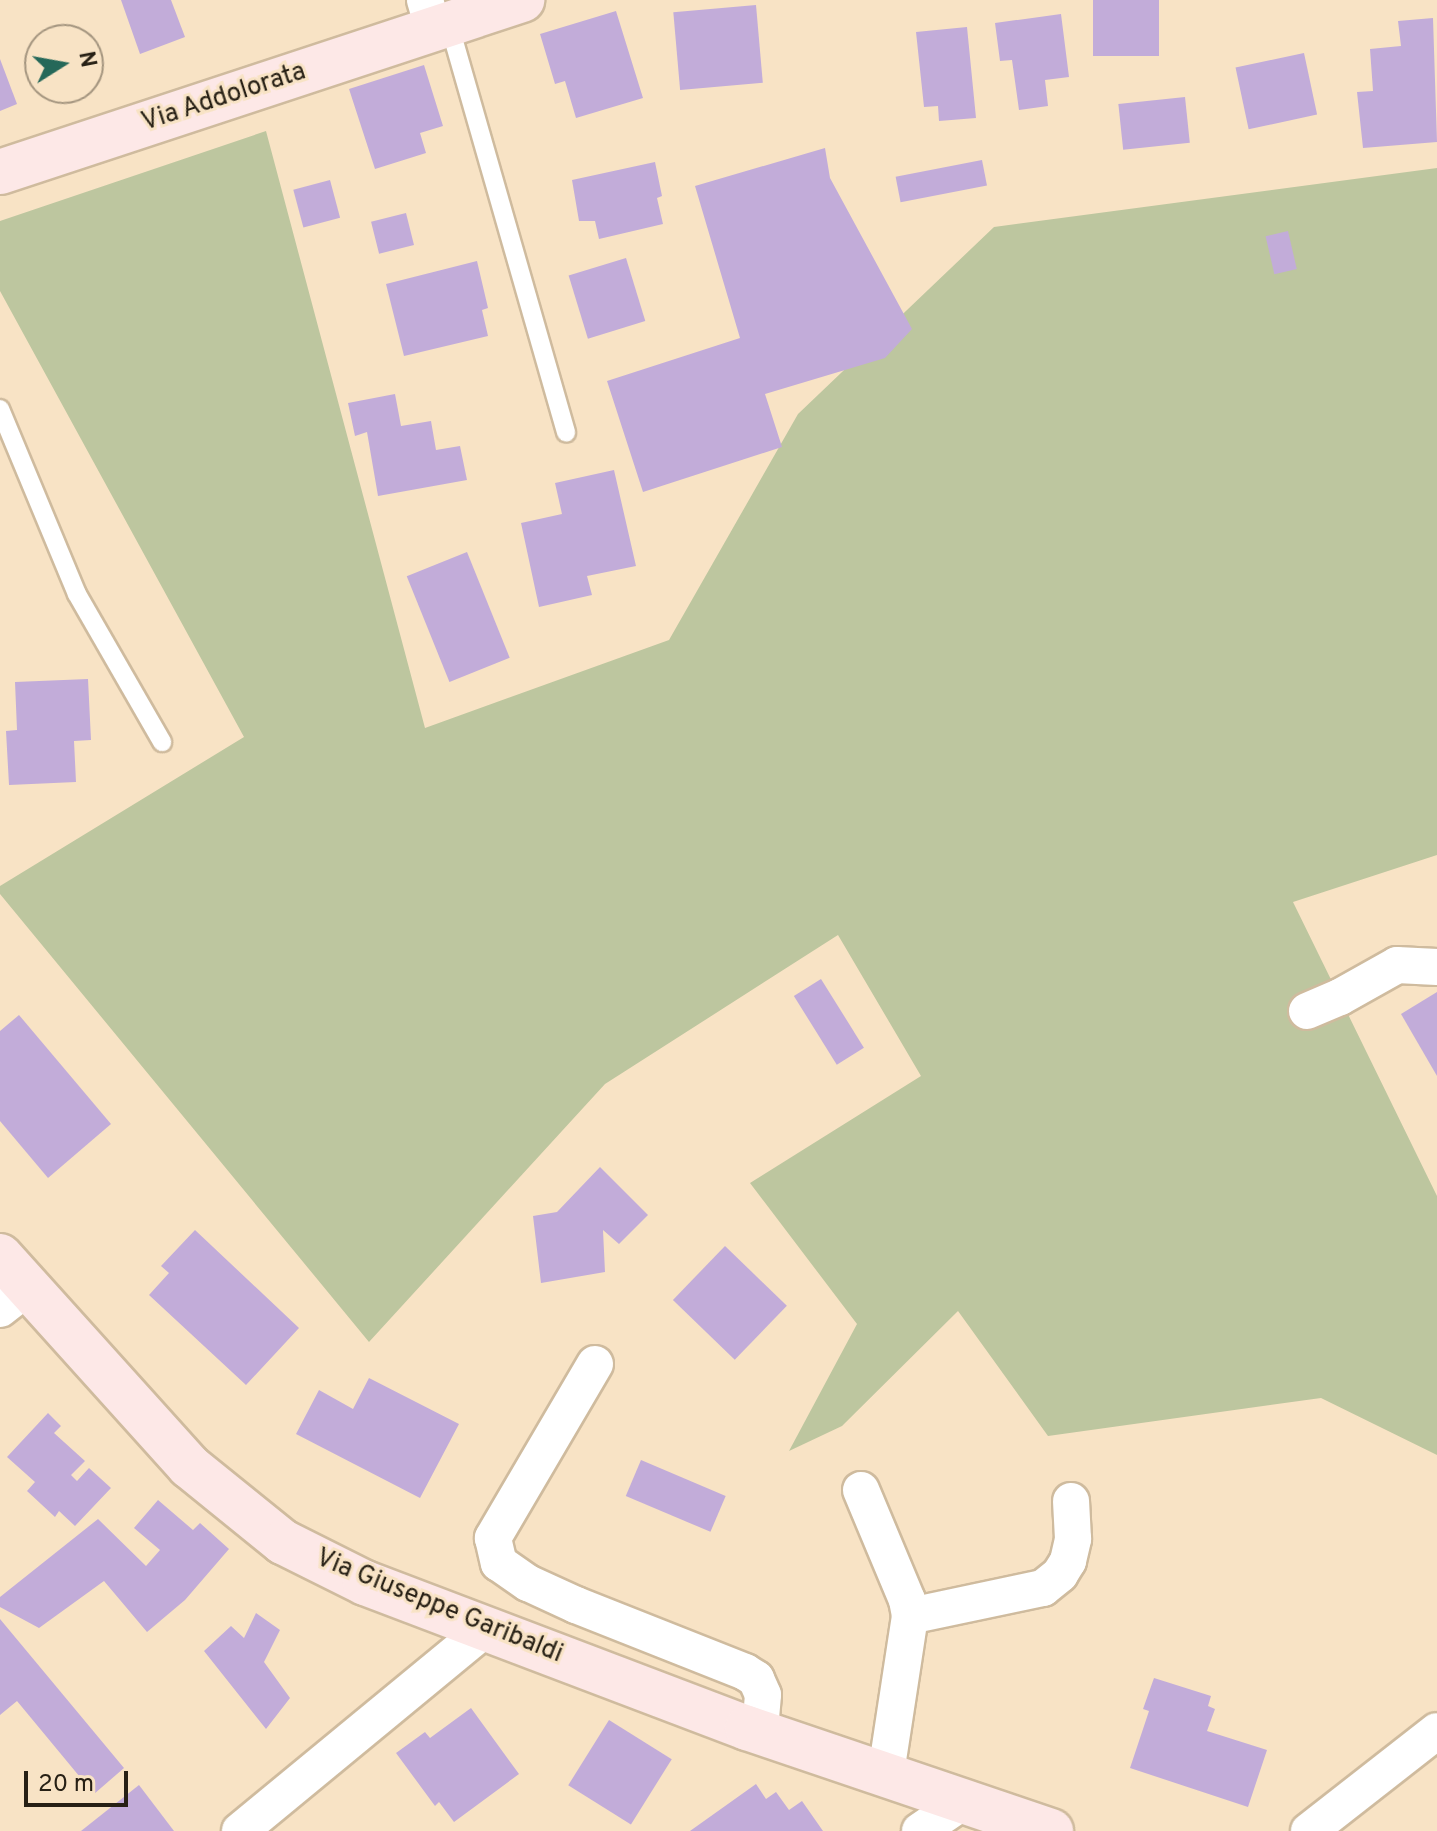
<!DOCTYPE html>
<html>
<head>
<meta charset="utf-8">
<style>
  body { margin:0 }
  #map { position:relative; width:1437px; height:1831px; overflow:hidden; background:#f8e3c5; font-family:Overpass,sans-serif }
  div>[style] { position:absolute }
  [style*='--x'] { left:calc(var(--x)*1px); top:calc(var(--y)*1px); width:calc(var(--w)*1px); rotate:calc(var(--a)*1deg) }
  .green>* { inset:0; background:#bdc69f }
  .building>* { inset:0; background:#c2acd9; transform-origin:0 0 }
  .roads { filter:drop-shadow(2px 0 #cfbb9e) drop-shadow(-2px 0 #cfbb9e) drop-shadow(0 2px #cfbb9e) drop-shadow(0 -2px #cfbb9e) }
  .lane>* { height:18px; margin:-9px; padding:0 9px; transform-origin:9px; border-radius:9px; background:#fff }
  .street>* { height:36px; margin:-18px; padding:0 18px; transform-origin:18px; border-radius:18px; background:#fff }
  .secondary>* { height:44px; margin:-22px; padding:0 22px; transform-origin:22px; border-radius:22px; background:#fde8e7 }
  span { translate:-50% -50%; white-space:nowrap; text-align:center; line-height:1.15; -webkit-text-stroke:6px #f8e3c5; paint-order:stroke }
  .street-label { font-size:26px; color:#272015 }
  .north { position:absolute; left:24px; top:24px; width:80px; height:80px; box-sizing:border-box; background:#f8e3c5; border:2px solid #a4957f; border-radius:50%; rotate:79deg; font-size:22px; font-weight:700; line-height:32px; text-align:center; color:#272015 }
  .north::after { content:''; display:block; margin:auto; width:28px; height:36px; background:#256859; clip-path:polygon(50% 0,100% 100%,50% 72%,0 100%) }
  .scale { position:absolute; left:24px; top:1771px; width:104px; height:36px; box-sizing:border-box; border:4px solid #272015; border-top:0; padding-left:10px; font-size:24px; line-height:28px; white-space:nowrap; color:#272015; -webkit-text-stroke:6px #f8e3c5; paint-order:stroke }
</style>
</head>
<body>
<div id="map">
  <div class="green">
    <i style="clip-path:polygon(266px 131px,425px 728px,669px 640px,798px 414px,994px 227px,1437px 168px,1437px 855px,1293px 902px,1437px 1196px,1437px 1455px,1321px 1398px,1048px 1436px,958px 1311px,842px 1426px,789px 1451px,857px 1324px,750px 1183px,921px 1076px,838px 935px,605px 1084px,369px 1342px,0 894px,0 886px,244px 737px,0 291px,0 221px)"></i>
  </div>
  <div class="building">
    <i style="clip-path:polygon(121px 0,171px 0,185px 37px,140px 54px)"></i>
    <i style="left:1093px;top:0;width:66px;height:56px"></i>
    <i style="left:756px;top:5px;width:78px;height:83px;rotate:85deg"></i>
    <i style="clip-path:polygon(616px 11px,643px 98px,576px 118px,565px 81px,555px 84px,540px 34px)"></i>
    <i style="clip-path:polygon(1061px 14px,1069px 77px,1045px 80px,1048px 106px,1019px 110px,1012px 60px,1000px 61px,995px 23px)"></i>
    <i style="clip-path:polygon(1433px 18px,1437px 142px,1363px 148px,1357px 92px,1373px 91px,1370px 49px,1401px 46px,1398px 21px)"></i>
    <i style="clip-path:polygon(967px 27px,976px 118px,939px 121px,938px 106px,924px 107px,916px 32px)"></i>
    <i style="left:1304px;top:53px;width:63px;height:70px;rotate:78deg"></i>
    <i style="clip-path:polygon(0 59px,17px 104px,0 111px)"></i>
    <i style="clip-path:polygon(424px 65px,443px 126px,420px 133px,426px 153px,375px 169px,349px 89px)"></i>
    <i style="left:1185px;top:97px;width:46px;height:67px;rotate:84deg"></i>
    <i style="clip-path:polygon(825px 148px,830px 178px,912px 329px,885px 358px,765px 394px,782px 447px,643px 492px,607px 381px,740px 338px,695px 186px)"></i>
    <i style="left:982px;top:160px;width:26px;height:88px;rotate:79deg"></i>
    <i style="clip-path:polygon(655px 162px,662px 196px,657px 198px,663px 224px,599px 239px,595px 221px,579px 221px,572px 180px)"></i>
    <i style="left:330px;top:180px;width:39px;height:38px;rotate:75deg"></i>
    <i style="left:406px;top:213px;width:33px;height:36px;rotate:76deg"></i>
    <i style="left:1288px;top:231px;width:39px;height:23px;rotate:77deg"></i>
    <i style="left:626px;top:258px;width:66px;height:60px;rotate:73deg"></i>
    <i style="clip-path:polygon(477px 261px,488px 308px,482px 310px,488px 336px,404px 356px,386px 284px)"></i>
    <i style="clip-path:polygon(395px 394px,401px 426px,431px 421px,436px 450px,460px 446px,467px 480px,378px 496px,367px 432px,355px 436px,348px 403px)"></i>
    <i style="clip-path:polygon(614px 470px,636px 566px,587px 576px,592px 595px,539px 607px,521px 523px,562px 514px,555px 483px)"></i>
    <i style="left:467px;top:552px;width:114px;height:65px;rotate:68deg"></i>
    <i style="clip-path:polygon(88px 679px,91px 740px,74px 741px,76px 782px,9px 785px,6px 731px,17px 730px,15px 682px)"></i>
    <i style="left:821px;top:979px;width:81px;height:32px;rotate:58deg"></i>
    <i style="clip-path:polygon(1437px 992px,1437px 1076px,1401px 1014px)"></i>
    <i style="clip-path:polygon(19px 1015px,111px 1124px,48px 1178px,0 1121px,0 1031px)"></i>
    <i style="clip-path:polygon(600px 1167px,648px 1215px,619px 1244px,603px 1230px,605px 1272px,541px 1283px,533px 1216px,557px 1212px)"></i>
    <i style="clip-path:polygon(195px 1230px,299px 1328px,246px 1385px,149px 1295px,169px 1273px,161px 1266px)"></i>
    <i style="left:725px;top:1246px;width:86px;height:75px;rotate:44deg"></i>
    <i style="clip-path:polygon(369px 1378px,459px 1424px,420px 1498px,296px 1434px,319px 1390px,353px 1409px)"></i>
    <i style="clip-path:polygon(48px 1413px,61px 1426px,54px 1433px,85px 1461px,71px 1475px,77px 1481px,89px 1468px,111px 1488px,75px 1526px,59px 1511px,55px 1517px,27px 1491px,35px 1482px,7px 1457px)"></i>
    <i style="left:641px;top:1460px;width:92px;height:39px;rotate:23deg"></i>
    <i style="clip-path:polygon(158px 1500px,193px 1530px,200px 1523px,229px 1549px,185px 1600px,147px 1632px,104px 1581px,39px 1628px,0 1607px,0 1597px,98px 1519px,146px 1566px,160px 1550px,134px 1528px)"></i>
    <i style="clip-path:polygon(256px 1613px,280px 1630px,264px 1662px,290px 1698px,266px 1729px,204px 1651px,231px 1626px,244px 1638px)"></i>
    <i style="clip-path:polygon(0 1619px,124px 1768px,94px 1794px,17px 1701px,0 1715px)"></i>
    <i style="clip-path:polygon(1154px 1678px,1211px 1696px,1208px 1706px,1215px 1709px,1207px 1731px,1267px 1750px,1248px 1807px,1130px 1768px,1149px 1711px,1143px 1709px)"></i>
    <i style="clip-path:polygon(471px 1708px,519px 1774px,454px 1822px,439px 1802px,435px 1806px,396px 1753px,425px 1732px,430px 1738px)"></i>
    <i style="left:609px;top:1720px;width:74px;height:77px;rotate:32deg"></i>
    <i style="clip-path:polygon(756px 1784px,766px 1799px,776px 1792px,789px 1810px,802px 1801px,823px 1831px,690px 1831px)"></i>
    <i style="clip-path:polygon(139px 1785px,174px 1831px,81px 1831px)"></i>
  </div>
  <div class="roads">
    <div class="lane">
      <i style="--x:449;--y:24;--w:425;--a:74"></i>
      <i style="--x:0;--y:409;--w:200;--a:67.4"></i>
      <i style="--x:77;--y:594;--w:171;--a:60.1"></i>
    </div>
    <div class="street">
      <i style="--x:425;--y:0;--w:29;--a:74"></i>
      <i style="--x:1307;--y:1011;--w:36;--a:-23"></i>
      <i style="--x:1340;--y:997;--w:65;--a:-29.3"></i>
      <i style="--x:1397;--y:965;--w:40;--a:2.9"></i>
      <i style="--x:0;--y:1309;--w:36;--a:-38"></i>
      <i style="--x:595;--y:1364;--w:202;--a:120.4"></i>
      <i style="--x:493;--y:1538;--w:26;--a:77"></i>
      <i style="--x:499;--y:1563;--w:35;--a:35"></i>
      <i style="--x:528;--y:1583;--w:53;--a:24.6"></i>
      <i style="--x:576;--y:1605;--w:182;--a:21.6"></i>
      <i style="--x:745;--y:1672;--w:13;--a:32"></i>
      <i style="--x:756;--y:1679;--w:17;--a:66"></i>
      <i style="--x:763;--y:1695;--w:38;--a:95"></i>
      <i style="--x:861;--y:1490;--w:119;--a:67.3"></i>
      <i style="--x:907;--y:1600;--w:16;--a:79"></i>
      <i style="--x:910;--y:1616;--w:159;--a:98.7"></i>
      <i style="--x:910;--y:1616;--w:136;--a:-11.9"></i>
      <i style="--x:1043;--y:1588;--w:22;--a:-39"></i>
      <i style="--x:1060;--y:1574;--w:15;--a:-58"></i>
      <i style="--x:1068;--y:1561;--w:23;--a:-77"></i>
      <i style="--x:1073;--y:1539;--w:38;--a:-93"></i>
      <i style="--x:240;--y:1831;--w:319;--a:-39.5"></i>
      <i style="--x:920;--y:1831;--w:53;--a:-34.3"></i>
      <i style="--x:1309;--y:1831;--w:162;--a:-38"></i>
    </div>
    <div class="secondary">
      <i style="--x:0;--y:172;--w:550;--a:-18.24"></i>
      <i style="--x:0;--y:1256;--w:283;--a:48"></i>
      <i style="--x:189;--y:1466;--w:121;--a:39"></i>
      <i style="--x:283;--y:1542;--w:92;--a:26.6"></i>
      <i style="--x:365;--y:1583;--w:409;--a:20.8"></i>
      <i style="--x:747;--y:1728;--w:321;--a:18.7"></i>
    </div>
  </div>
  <div class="street-label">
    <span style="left:224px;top:98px;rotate:-18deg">Via Addolorata</span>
    <span style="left:439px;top:1607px;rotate:22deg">Via Giuseppe Garibaldi</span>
  </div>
  <div class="north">N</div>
  <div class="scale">20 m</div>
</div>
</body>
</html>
